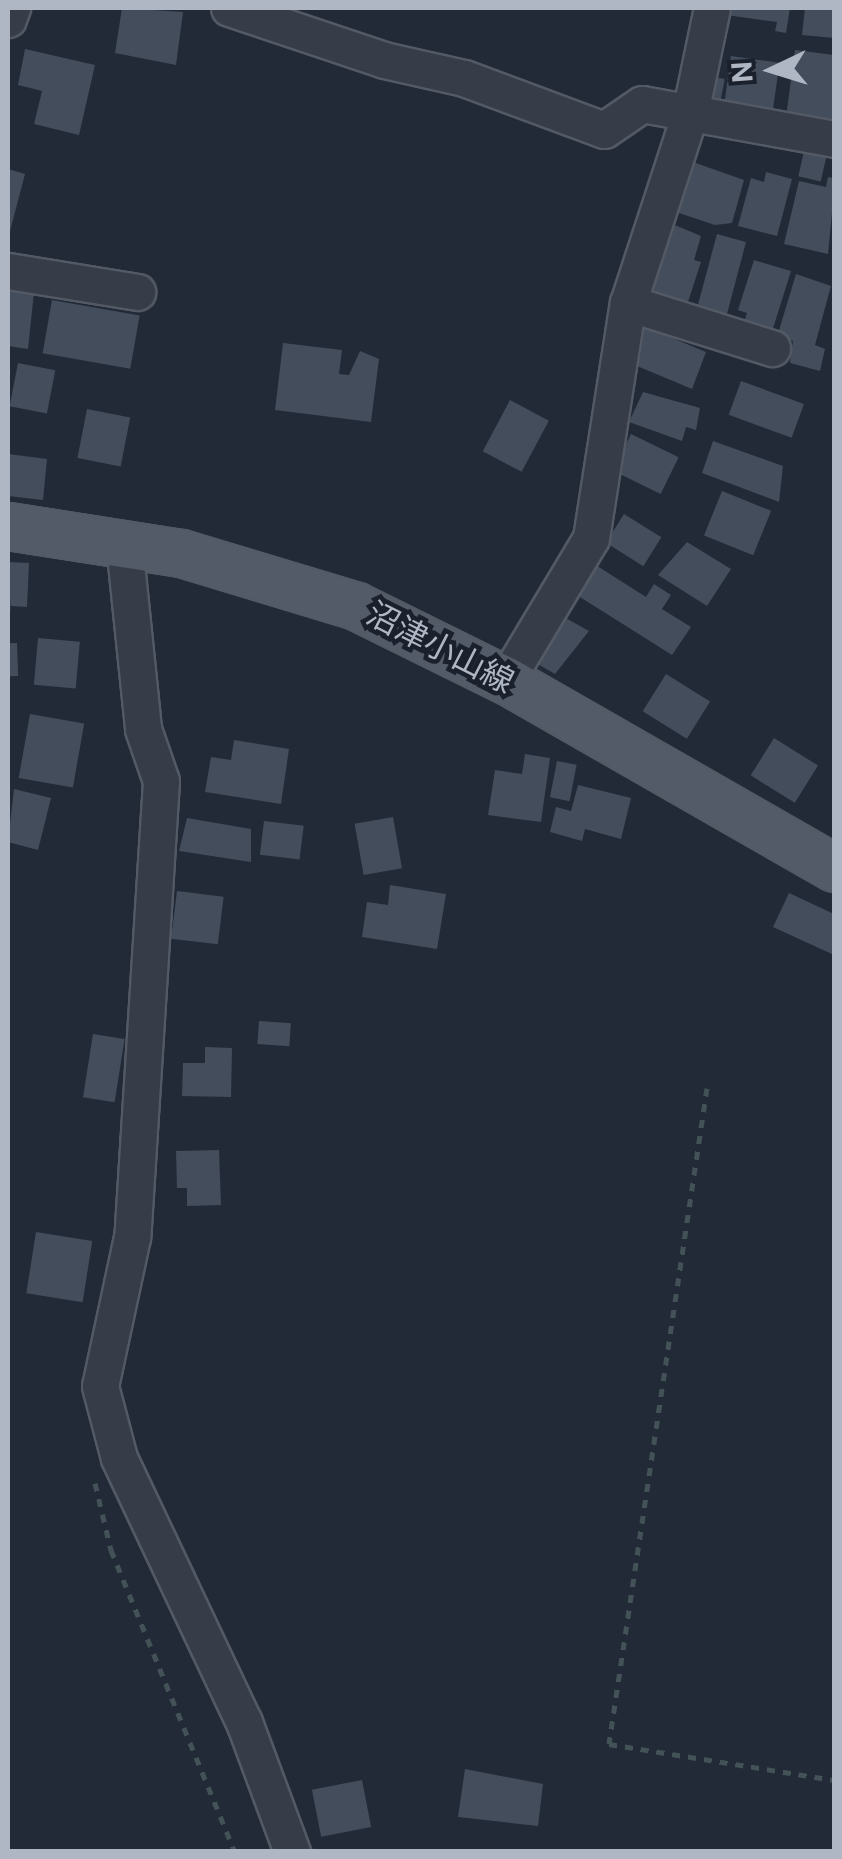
<!DOCTYPE html>
<html>
<head>
<meta charset="utf-8">
<style>
  body { margin:0 }
  #map { position:relative; width:842px; height:1859px; overflow:hidden; background:#222a37; font-family:"Public Sans","Noto Sans JP",sans-serif }
  div>[style] { position:absolute }
  [style*='--x'] { left:calc(var(--x)*1px); top:calc(var(--y)*1px); width:calc(var(--w)*1px); rotate:calc(var(--a)*1deg) }
  .building>* { inset:0; background:#434d5c; transform-origin:0 0 }
  .path>* { height:5px; margin-top:-2.5px; transform-origin:0; background:repeating-linear-gradient(90deg,#425256 0 8px,transparent 0 16px) }
  .roads { filter:drop-shadow(2px 0 #535a65) drop-shadow(-2px 0 #535a65) drop-shadow(0 2px #535a65) drop-shadow(0 -2px #535a65) }
  .minor>* { height:35px; margin:-17.5px; padding:0 17.5px; transform-origin:17.5px; border-radius:17.5px; background:#363c48 }
  .major>* { height:45px; margin:-22.5px; padding:0 22.5px; transform-origin:22.5px; border-radius:22.5px; background:#545b68 }
  span { translate:-50% -50%; white-space:nowrap; text-align:center; line-height:1.15; -webkit-text-stroke:9px #1b212c; paint-order:stroke }
  .street-label { font-size:32px; color:#b0b7c4 }
  .frame { position:absolute; inset:0; border:10px solid #b0b7c4; pointer-events:none }
  .north { position:absolute; left:722px; top:20px; width:100px; height:100px; -webkit-text-stroke:8px #1b212c; paint-order:stroke; rotate:266deg; font-size:28px; font-weight:700; line-height:40px; text-align:center; color:#b0b7c4 }
  .north::after { content:''; display:block; margin:auto; width:35px; height:45px; background:#b0b7c4; clip-path:polygon(50% 0,100% 100%,50% 72%,0 100%) }
</style>
</head>
<body>
<div id="map">
  <div class="building">
    <i style="clip-path:polygon(122px 8px,183px 12px,176px 65px,115px 53px)"></i>
    <i style="clip-path:polygon(727px 8px,790px 8px,786px 33px,775px 31px,777px 22px,726px 15px)"></i>
    <i style="clip-path:polygon(805px 8px,834px 8px,834px 38px,802px 35px)"></i>
    <i style="clip-path:polygon(25px 49px,95px 65px,79px 135px,34px 124px,42px 91px,18px 85px)"></i>
    <i style="clip-path:polygon(795px 50px,834px 55px,834px 123px,786px 117px)"></i>
    <i style="left:731px;top:56px;width:49px;height:53px;rotate:8deg"></i>
    <i style="left:709px;top:76px;width:16px;height:23px;rotate:11deg"></i>
    <i style="left:805px;top:147px;width:23px;height:30px;rotate:13deg"></i>
    <i style="clip-path:polygon(693px 162px,744px 180px,732px 223px,715px 225px,673px 211px)"></i>
    <i style="clip-path:polygon(8px 169px,25px 174px,9px 235px,8px 235px)"></i>
    <i style="clip-path:polygon(766px 172px,792px 179px,777px 236px,738px 226px,751px 178px,764px 182px)"></i>
    <i style="clip-path:polygon(828px 177px,834px 178px,834px 192px,828px 254px,784px 244px,799px 181px,826px 187px)"></i>
    <i style="clip-path:polygon(670px 223px,701px 236px,694px 260px,701px 262px,686px 308px,645px 292px)"></i>
    <i style="clip-path:polygon(717px 234px,746px 242px,727px 314px,719px 312px,717px 318px,696px 312px)"></i>
    <i style="clip-path:polygon(754px 260px,791px 271px,770px 338px,744px 323px,747px 313px,738px 310px)"></i>
    <i style="clip-path:polygon(796px 274px,831px 286px,815px 345px,825px 349px,820px 371px,790px 363px,793px 341px,777px 337px)"></i>
    <i style="clip-path:polygon(8px 290px,34px 292px,28px 349px,8px 346px)"></i>
    <i style="left:52px;top:300px;width:89px;height:54px;rotate:10deg"></i>
    <i style="clip-path:polygon(641px 325px,706px 352px,692px 389px,637px 366px,641px 352px,632px 348px)"></i>
    <i style="clip-path:polygon(283px 343px,342px 350px,339px 374px,349px 375px,360px 351px,379px 359px,371px 422px,275px 410px)"></i>
    <i style="left:18px;top:363px;width:38px;height:44px;rotate:11deg"></i>
    <i style="left:741px;top:381px;width:67px;height:36px;rotate:20deg"></i>
    <i style="clip-path:polygon(643px 392px,700px 408px,696px 430px,686px 427px,682px 441px,629px 422px)"></i>
    <i style="left:510px;top:400px;width:44px;height:58px;rotate:28deg"></i>
    <i style="left:87px;top:409px;width:44px;height:50px;rotate:11deg"></i>
    <i style="left:631px;top:434px;width:53px;height:41px;rotate:26deg"></i>
    <i style="clip-path:polygon(713px 441px,783px 466px,779px 502px,702px 473px)"></i>
    <i style="clip-path:polygon(8px 454px,47px 459px,43px 500px,8px 496px)"></i>
    <i style="left:722px;top:491px;width:53px;height:48px;rotate:22deg"></i>
    <i style="left:624px;top:514px;width:44px;height:34px;rotate:32deg"></i>
    <i style="clip-path:polygon(687px 542px,731px 569px,707px 606px,658px 575px)"></i>
    <i style="clip-path:polygon(8px 562px,29px 563px,27px 607px,11px 606px,11px 615px)"></i>
    <i style="clip-path:polygon(591px 562px,646px 597px,654px 584px,671px 595px,662px 609px,691px 627px,672px 655px,572px 592px)"></i>
    <i style="clip-path:polygon(562px 616px,589px 631px,555px 674px,536px 663px)"></i>
    <i style="left:38px;top:638px;width:42px;height:47px;rotate:5deg"></i>
    <i style="left:17px;top:643px;width:33px;height:9px;rotate:88deg"></i>
    <i style="left:666px;top:674px;width:52px;height:44px;rotate:32deg"></i>
    <i style="left:30px;top:714px;width:55px;height:65px;rotate:10deg"></i>
    <i style="left:774px;top:738px;width:52px;height:44px;rotate:32deg"></i>
    <i style="clip-path:polygon(234px 740px,289px 749px,281px 804px,205px 792px,211px 757px,231px 760px)"></i>
    <i style="clip-path:polygon(525px 754px,550px 758px,541px 822px,488px 815px,495px 770px,522px 774px)"></i>
    <i style="left:557px;top:761px;width:20px;height:37px;rotate:11deg"></i>
    <i style="clip-path:polygon(578px 785px,631px 798px,621px 839px,585px 829px,582px 841px,550px 832px,556px 807px,571px 811px)"></i>
    <i style="clip-path:polygon(14px 789px,51px 798px,38px 850px,8px 842px)"></i>
    <i style="left:393px;top:817px;width:52px;height:39px;rotate:80deg"></i>
    <i style="clip-path:polygon(187px 818px,251px 829px,251px 862px,179px 851px)"></i>
    <i style="left:264px;top:821px;width:40px;height:34px;rotate:7deg"></i>
    <i style="clip-path:polygon(390px 885px,446px 894px,437px 949px,362px 937px,367px 902px,388px 905px)"></i>
    <i style="left:177px;top:891px;width:47px;height:48px;rotate:7deg"></i>
    <i style="clip-path:polygon(789px 893px,834px 914px,834px 955px,773px 927px)"></i>
    <i style="left:259px;top:1021px;width:32px;height:23px;rotate:4deg"></i>
    <i style="left:93px;top:1034px;width:32px;height:64px;rotate:9deg"></i>
    <i style="clip-path:polygon(205px 1047px,232px 1048px,231px 1097px,182px 1096px,183px 1063px,205px 1063px)"></i>
    <i style="clip-path:polygon(219px 1150px,221px 1205px,187px 1206px,187px 1188px,177px 1188px,176px 1151px)"></i>
    <i style="left:36px;top:1232px;width:57px;height:62px;rotate:9deg"></i>
    <i style="clip-path:polygon(465px 1769px,543px 1784px,538px 1826px,458px 1817px)"></i>
    <i style="left:362px;top:1780px;width:48px;height:51px;rotate:79deg"></i>
  </div>
  <div class="path">
    <i style="--x:707;--y:1088;--w:663;--a:98.5"></i>
    <i style="--x:609;--y:1744;--w:228;--a:9.1"></i>
    <i style="--x:95;--y:1483;--w:69;--a:76.6"></i>
    <i style="--x:111;--y:1550;--w:326;--a:67.7"></i>
  </div>
  <div class="roads">
    <div class="minor">
      <i style="--x:229;--y:8;--w:163;--a:18.5"></i>
      <i style="--x:384;--y:60;--w:82;--a:12.7"></i>
      <i style="--x:464;--y:78;--w:149;--a:20.4"></i>
      <i style="--x:604;--y:130;--w:46;--a:-34.4"></i>
      <i style="--x:642;--y:104;--w:195;--a:10.3"></i>
      <i style="--x:8;--y:19;--w:12;--a:-70"></i>
      <i style="--x:8;--y:271;--w:131;--a:9.2"></i>
      <i style="--x:628;--y:303;--w:151;--a:17.4"></i>
      <i style="--x:124;--y:544;--w:186;--a:84.1"></i>
      <i style="--x:143;--y:729;--w:55;--a:70.9"></i>
      <i style="--x:161;--y:781;--w:457;--a:93.6"></i>
      <i style="--x:132;--y:1237;--w:152;--a:102.1"></i>
      <i style="--x:100;--y:1386;--w:74;--a:75.2"></i>
      <i style="--x:119;--y:1458;--w:292;--a:64.7"></i>
      <i style="--x:244;--y:1722;--w:139;--a:69.7"></i>
      <i style="--x:506;--y:680;--w:165;--a:-59.1"></i>
      <i style="--x:591;--y:538;--w:238;--a:-81.1"></i>
      <i style="--x:628;--y:303;--w:200;--a:-71.9"></i>
      <i style="--x:690;--y:113;--w:107;--a:-78.2"></i>
    </div>
    <div class="major">
      <i style="--x:8;--y:526;--w:175;--a:8.9"></i>
      <i style="--x:181;--y:553;--w:183;--a:16.8"></i>
      <i style="--x:356;--y:606;--w:167;--a:26.3"></i>
      <i style="--x:506;--y:680;--w:378;--a:29.8"></i>
    </div>
  </div>
  <div class="street-label">
    <span style="left:440px;top:648px;rotate:27deg">沼津小山線</span>
  </div>
  <div class="frame"></div>
  <div class="north">N</div>
</div>
</body>
</html>
